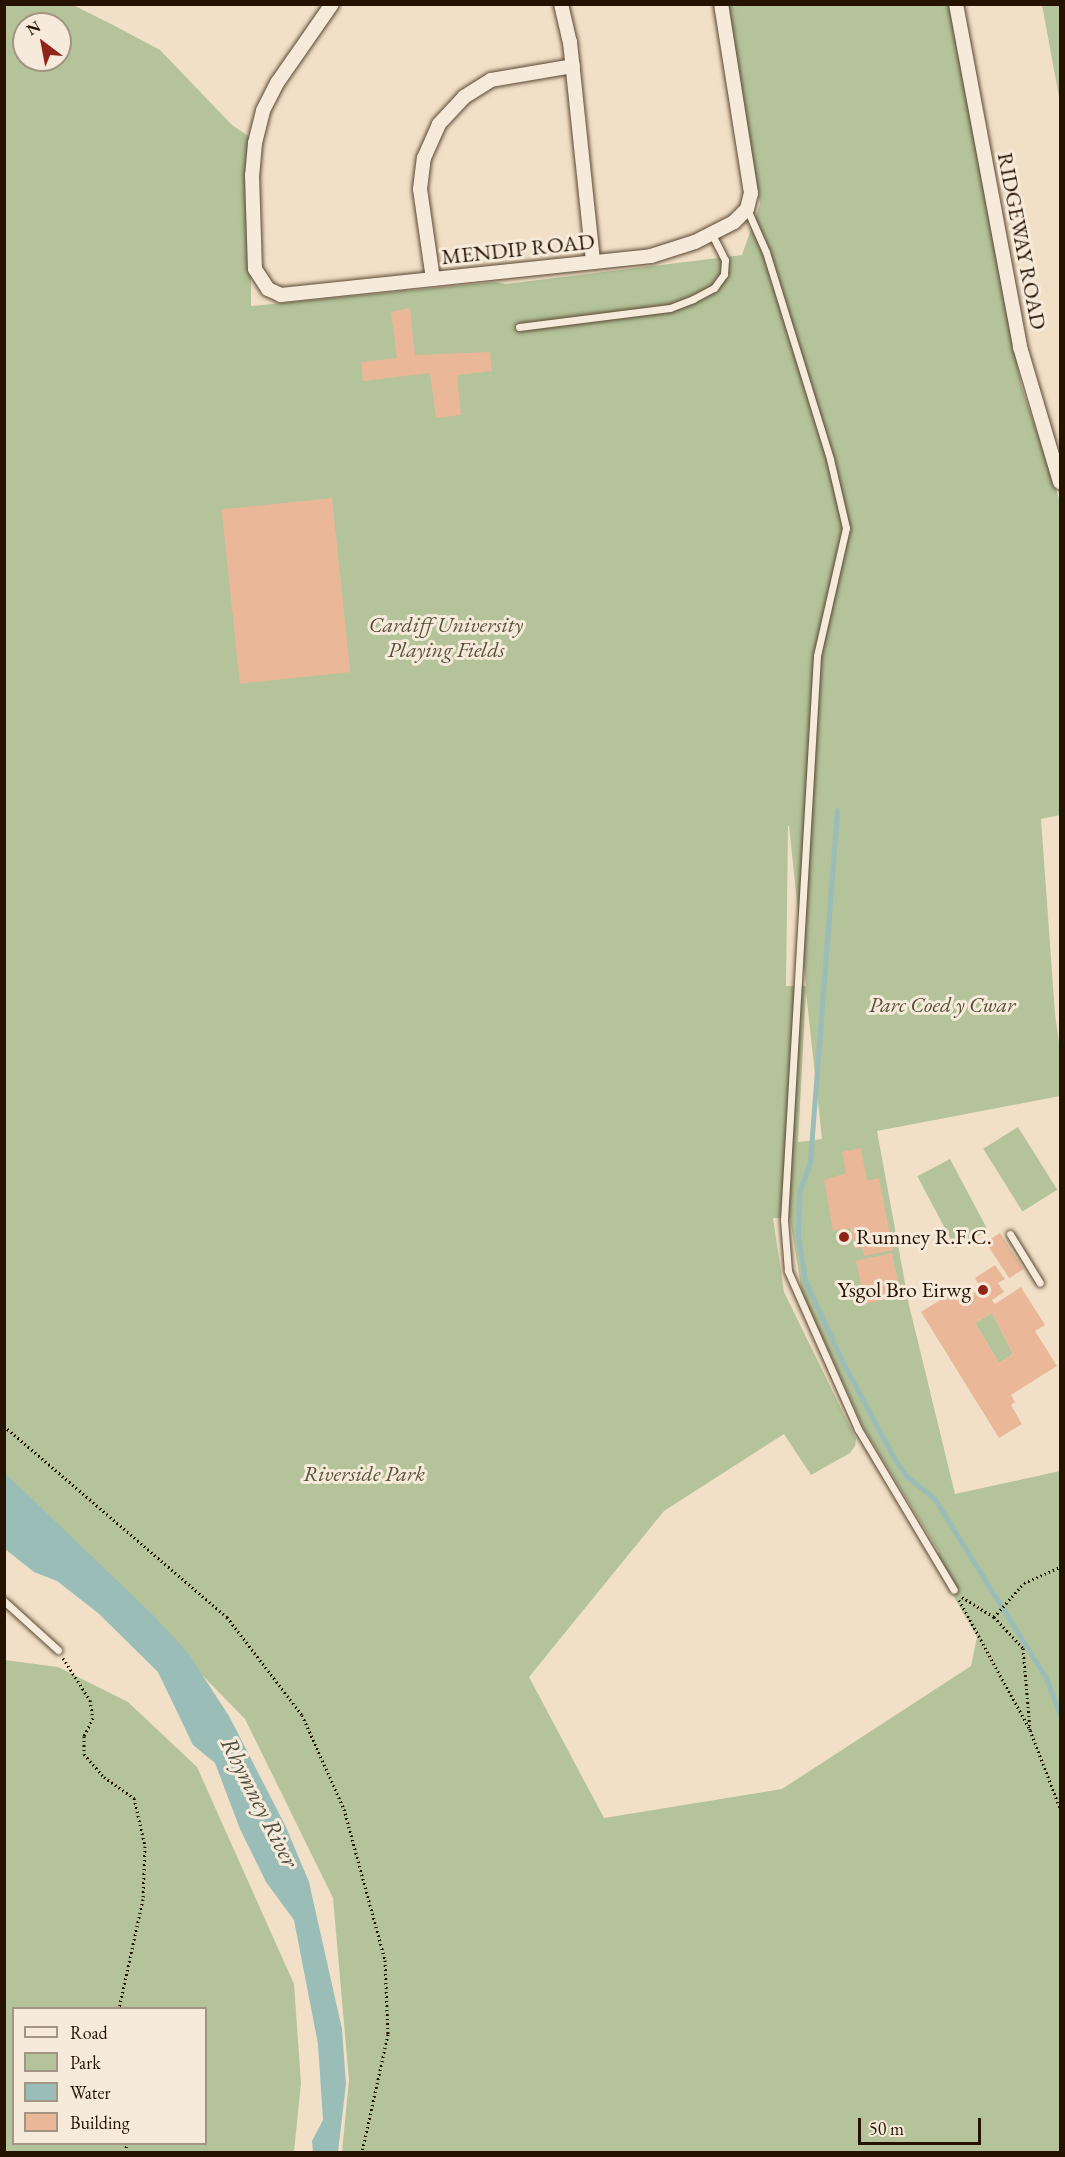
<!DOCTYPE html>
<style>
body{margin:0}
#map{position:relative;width:1065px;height:2157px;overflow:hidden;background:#f1e0c7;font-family:"EB Garamond",serif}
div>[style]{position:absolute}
.green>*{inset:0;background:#b4c39a;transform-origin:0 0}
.water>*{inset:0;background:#9bbdb7}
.stream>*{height:5px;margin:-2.5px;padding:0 2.5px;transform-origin:2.5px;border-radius:2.5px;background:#9bbdb7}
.building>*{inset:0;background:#eab899;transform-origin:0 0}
.path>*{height:3px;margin-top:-1.5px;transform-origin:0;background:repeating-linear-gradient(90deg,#261200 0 1.5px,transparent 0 4.5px)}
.roads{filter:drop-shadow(0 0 2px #594632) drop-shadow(0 0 2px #594632)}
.service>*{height:7px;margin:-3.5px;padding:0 3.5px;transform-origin:3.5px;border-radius:3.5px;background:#f6ebdb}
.minor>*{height:14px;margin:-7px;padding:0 7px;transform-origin:7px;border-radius:7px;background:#f6ebdb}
.dots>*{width:16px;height:16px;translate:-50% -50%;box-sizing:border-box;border:3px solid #f6ebdb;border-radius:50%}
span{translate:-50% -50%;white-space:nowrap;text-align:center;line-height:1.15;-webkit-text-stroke:6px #f6ebdb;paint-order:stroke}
.street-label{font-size:22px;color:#261200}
.park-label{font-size:22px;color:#585036;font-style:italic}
.poi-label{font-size:22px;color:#261200}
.left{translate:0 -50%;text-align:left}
.right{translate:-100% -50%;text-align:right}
.water-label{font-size:24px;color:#4f4e40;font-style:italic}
.frame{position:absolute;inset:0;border:6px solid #261200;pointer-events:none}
.legend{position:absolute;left:12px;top:2007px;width:195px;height:138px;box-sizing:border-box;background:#f6ebdb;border:2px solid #a39483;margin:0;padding:8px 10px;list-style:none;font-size:18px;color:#261200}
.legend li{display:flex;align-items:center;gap:12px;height:30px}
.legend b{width:30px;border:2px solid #a39483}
.north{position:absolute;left:12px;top:12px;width:60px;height:60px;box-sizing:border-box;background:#f6ebdb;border:2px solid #a39483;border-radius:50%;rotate:328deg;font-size:16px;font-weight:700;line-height:24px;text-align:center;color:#261200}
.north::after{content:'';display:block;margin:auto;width:21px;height:27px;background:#8f2418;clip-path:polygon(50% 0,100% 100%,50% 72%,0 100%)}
.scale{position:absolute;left:858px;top:2118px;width:123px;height:27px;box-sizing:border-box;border:3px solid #261200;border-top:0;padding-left:8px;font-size:18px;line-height:21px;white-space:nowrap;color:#261200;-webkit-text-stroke:4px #f6ebdb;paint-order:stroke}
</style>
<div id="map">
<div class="green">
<div style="clip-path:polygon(evenodd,5px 5px,73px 5px,115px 26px,160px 50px,232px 125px,251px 138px,251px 306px,495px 282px,506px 284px,742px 255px,760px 204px,727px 5px,950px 5px,1021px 385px,1060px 501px,1060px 815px,1041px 819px,1055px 1014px,1060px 1050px,1060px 1096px,877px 1131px,909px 1305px,955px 1494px,1060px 1471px,1060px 2152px,342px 2152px,349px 2080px,333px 1898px,245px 1719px,5px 1473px,5px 5px,24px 24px,60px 24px,60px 60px,24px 60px,24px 24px,5px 5px,788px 826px,789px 826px,806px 986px,786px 986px,788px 826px,5px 5px,806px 992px,822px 1139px,799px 1142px,798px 1141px,806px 992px,5px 5px,773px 1218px,790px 1218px,802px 1293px,863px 1427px,939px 1552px,931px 1557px,977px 1637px,971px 1666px,782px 1789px,604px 1818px,529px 1677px,664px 1511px,784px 1434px,811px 1475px,850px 1453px,855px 1446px,856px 1439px,784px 1292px,773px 1218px)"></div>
<div style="clip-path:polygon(1042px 5px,1060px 5px,1060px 103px,1060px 102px)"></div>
<div style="left:1018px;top:1127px;width:74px;height:41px;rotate:58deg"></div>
<div style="left:950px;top:1159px;width:81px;height:37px;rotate:62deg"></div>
<div style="clip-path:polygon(992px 1313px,1013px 1354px,999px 1363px,975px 1323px)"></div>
<div style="clip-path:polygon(evenodd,5px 1660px,58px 1667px,128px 1702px,197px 1767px,294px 1984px,301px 2083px,294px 2152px,5px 2152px,5px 1660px,14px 2008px,206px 2008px,206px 2144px,14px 2144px,14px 2008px)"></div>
</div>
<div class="water">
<div style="clip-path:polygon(5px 1473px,154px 1616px,188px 1653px,229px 1716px,286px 1827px,309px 1882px,342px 2029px,346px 2084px,338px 2152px,313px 2152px,312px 2141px,323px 2120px,318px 2044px,294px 1920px,266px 1882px,240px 1829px,215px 1763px,193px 1745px,158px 1672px,98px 1613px,57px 1581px,34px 1572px,5px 1549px)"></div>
</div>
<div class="stream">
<div style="left:837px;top:810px;width:354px;rotate:94.4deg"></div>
<div style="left:810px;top:1163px;width:30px;rotate:111deg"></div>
<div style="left:799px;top:1191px;width:44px;rotate:91.3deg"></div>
<div style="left:798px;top:1235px;width:46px;rotate:81.2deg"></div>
<div style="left:805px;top:1280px;width:91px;rotate:65.4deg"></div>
<div style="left:843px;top:1363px;width:108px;rotate:61.8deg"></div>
<div style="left:894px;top:1458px;width:22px;rotate:56deg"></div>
<div style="left:906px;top:1476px;width:36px;rotate:38deg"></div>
<div style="left:934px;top:1498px;width:212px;rotate:58.1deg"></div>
<div style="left:1046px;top:1678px;width:39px;rotate:69deg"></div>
</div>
<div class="building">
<div style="clip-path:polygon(410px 308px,415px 355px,490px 352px,492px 371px,457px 375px,461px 415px,436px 418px,430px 373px,363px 381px,361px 362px,397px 358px,391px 312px)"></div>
<div style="left:332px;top:498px;width:175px;height:111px;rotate:84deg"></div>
<div style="clip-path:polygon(861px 1148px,867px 1181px,879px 1178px,893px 1250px,864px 1256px,862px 1247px,855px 1249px,850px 1228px,833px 1231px,824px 1180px,846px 1173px,842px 1152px)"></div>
<div style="left:1000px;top:1233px;width:43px;height:17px;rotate:57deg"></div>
<div style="left:892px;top:1253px;width:44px;height:37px;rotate:78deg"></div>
<div style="clip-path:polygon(evenodd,995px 1265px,1005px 1279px,998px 1283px,1004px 1292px,992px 1300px,995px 1304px,1021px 1287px,1045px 1325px,1035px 1331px,1057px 1366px,1011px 1395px,1015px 1402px,1011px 1405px,1022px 1424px,999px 1438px,921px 1312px,956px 1290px,963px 1300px,981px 1288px,975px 1278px,995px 1265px,992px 1313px,1013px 1354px,999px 1363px,975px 1323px,992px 1313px)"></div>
</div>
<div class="path">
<div style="left:4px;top:1426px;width:294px;rotate:40.6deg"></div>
<div style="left:227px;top:1617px;width:123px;rotate:52.6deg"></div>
<div style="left:302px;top:1715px;width:103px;rotate:65.9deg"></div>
<div style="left:344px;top:1809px;width:156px;rotate:74.8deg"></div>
<div style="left:385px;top:1960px;width:74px;rotate:87.7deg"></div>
<div style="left:388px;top:2034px;width:121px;rotate:102.4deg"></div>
<div style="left:962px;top:1597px;width:38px;rotate:32deg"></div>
<div style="left:994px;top:1617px;width:42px;rotate:46.9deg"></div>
<div style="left:1023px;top:1648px;width:82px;rotate:85.1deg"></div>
<div style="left:1030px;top:1730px;width:84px;rotate:69deg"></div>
<div style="left:959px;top:1600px;width:146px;rotate:61.3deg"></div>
<div style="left:994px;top:1617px;width:45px;rotate:-48.6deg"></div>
<div style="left:1024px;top:1583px;width:39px;rotate:-24deg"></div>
<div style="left:63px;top:1658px;width:50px;rotate:57.3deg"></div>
<div style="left:90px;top:1700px;width:18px;rotate:81deg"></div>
<div style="left:93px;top:1718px;width:20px;rotate:117deg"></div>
<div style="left:84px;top:1736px;width:18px;rotate:90deg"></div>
<div style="left:84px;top:1754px;width:30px;rotate:49deg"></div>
<div style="left:104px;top:1777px;width:37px;rotate:35deg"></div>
<div style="left:134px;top:1798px;width:49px;rotate:77.1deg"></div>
<div style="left:145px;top:1846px;width:53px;rotate:92.2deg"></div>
<div style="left:143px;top:1899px;width:112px;rotate:102.4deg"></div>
<div style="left:125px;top:2152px;width:8px;rotate:-76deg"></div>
</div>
<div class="roads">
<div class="service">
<div style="left:747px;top:209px;width:47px;rotate:66.2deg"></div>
<div style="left:766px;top:252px;width:217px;rotate:72.8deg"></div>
<div style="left:830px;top:459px;width:71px;rotate:76.9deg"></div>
<div style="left:846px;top:528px;width:131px;rotate:102.8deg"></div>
<div style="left:817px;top:656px;width:565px;rotate:93.35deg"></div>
<div style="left:784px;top:1220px;width:51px;rotate:85.5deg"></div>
<div style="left:788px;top:1271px;width:173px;rotate:66.1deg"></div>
<div style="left:858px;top:1429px;width:187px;rotate:59.2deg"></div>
<div style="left:519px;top:327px;width:152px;rotate:-7.2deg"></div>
<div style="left:670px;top:308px;width:25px;rotate:-21deg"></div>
<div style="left:693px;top:299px;width:24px;rotate:-28deg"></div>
<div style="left:714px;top:288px;width:17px;rotate:-54deg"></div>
<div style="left:724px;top:274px;width:14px;rotate:-86deg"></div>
<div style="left:725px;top:260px;width:29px;rotate:-117deg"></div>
<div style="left:1010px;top:1234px;width:57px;rotate:58.5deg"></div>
<div style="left:4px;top:1601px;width:73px;rotate:42.2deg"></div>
</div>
<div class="minor">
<div style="left:332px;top:4px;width:96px;rotate:124.8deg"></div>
<div style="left:277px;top:83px;width:31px;rotate:117deg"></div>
<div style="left:263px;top:111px;width:33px;rotate:104deg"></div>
<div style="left:255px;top:143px;width:32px;rotate:95deg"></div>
<div style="left:252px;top:175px;width:94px;rotate:88.2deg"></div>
<div style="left:255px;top:269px;width:24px;rotate:57deg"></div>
<div style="left:268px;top:289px;width:14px;rotate:25deg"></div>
<div style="left:281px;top:295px;width:372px;rotate:-6deg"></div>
<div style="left:651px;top:256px;width:46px;rotate:-17.7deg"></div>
<div style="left:695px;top:242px;width:44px;rotate:-27.1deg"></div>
<div style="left:734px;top:222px;width:18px;rotate:-45deg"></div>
<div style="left:747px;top:209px;width:16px;rotate:-76deg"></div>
<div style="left:751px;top:193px;width:191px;rotate:-99deg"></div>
<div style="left:561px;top:4px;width:39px;rotate:77deg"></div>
<div style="left:570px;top:42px;width:220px;rotate:84deg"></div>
<div style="left:956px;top:4px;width:349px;rotate:79.4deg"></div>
<div style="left:1020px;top:347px;width:141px;rotate:73.5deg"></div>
<div style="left:433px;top:279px;width:91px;rotate:-98.2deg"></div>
<div style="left:420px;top:189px;width:31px;rotate:-83deg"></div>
<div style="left:424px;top:158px;width:37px;rotate:-66deg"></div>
<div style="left:439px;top:124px;width:37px;rotate:-47deg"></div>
<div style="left:464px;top:97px;width:32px;rotate:-32deg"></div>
<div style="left:491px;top:80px;width:83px;rotate:-9.7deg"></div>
</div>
</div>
<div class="dots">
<div style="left:844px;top:1237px;background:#8f2418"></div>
<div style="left:983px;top:1290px;background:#8f2418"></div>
</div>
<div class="street-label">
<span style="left:1022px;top:241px;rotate:79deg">RIDGEWAY ROAD</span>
<span style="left:518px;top:249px;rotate:-6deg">MENDIP ROAD</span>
</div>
<div class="park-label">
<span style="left:446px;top:637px">Cardiff University<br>Playing Fields</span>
<span style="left:942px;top:1005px">Parc Coed y Cwar</span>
<span style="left:364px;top:1474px">Riverside Park</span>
</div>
<div class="poi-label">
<span class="left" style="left:856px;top:1237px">Rumney R.F.C.</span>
<span class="right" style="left:971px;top:1290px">Ysgol Bro Eirwg</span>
</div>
<div class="water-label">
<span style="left:260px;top:1802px;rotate:63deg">Rhymney River</span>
</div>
<div class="frame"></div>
<ul class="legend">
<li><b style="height:8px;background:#f6ebdb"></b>Road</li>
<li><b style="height:16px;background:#b4c39a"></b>Park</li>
<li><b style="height:16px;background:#9bbdb7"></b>Water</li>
<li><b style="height:16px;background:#eab899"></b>Building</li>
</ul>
<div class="north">N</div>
<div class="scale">50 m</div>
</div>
